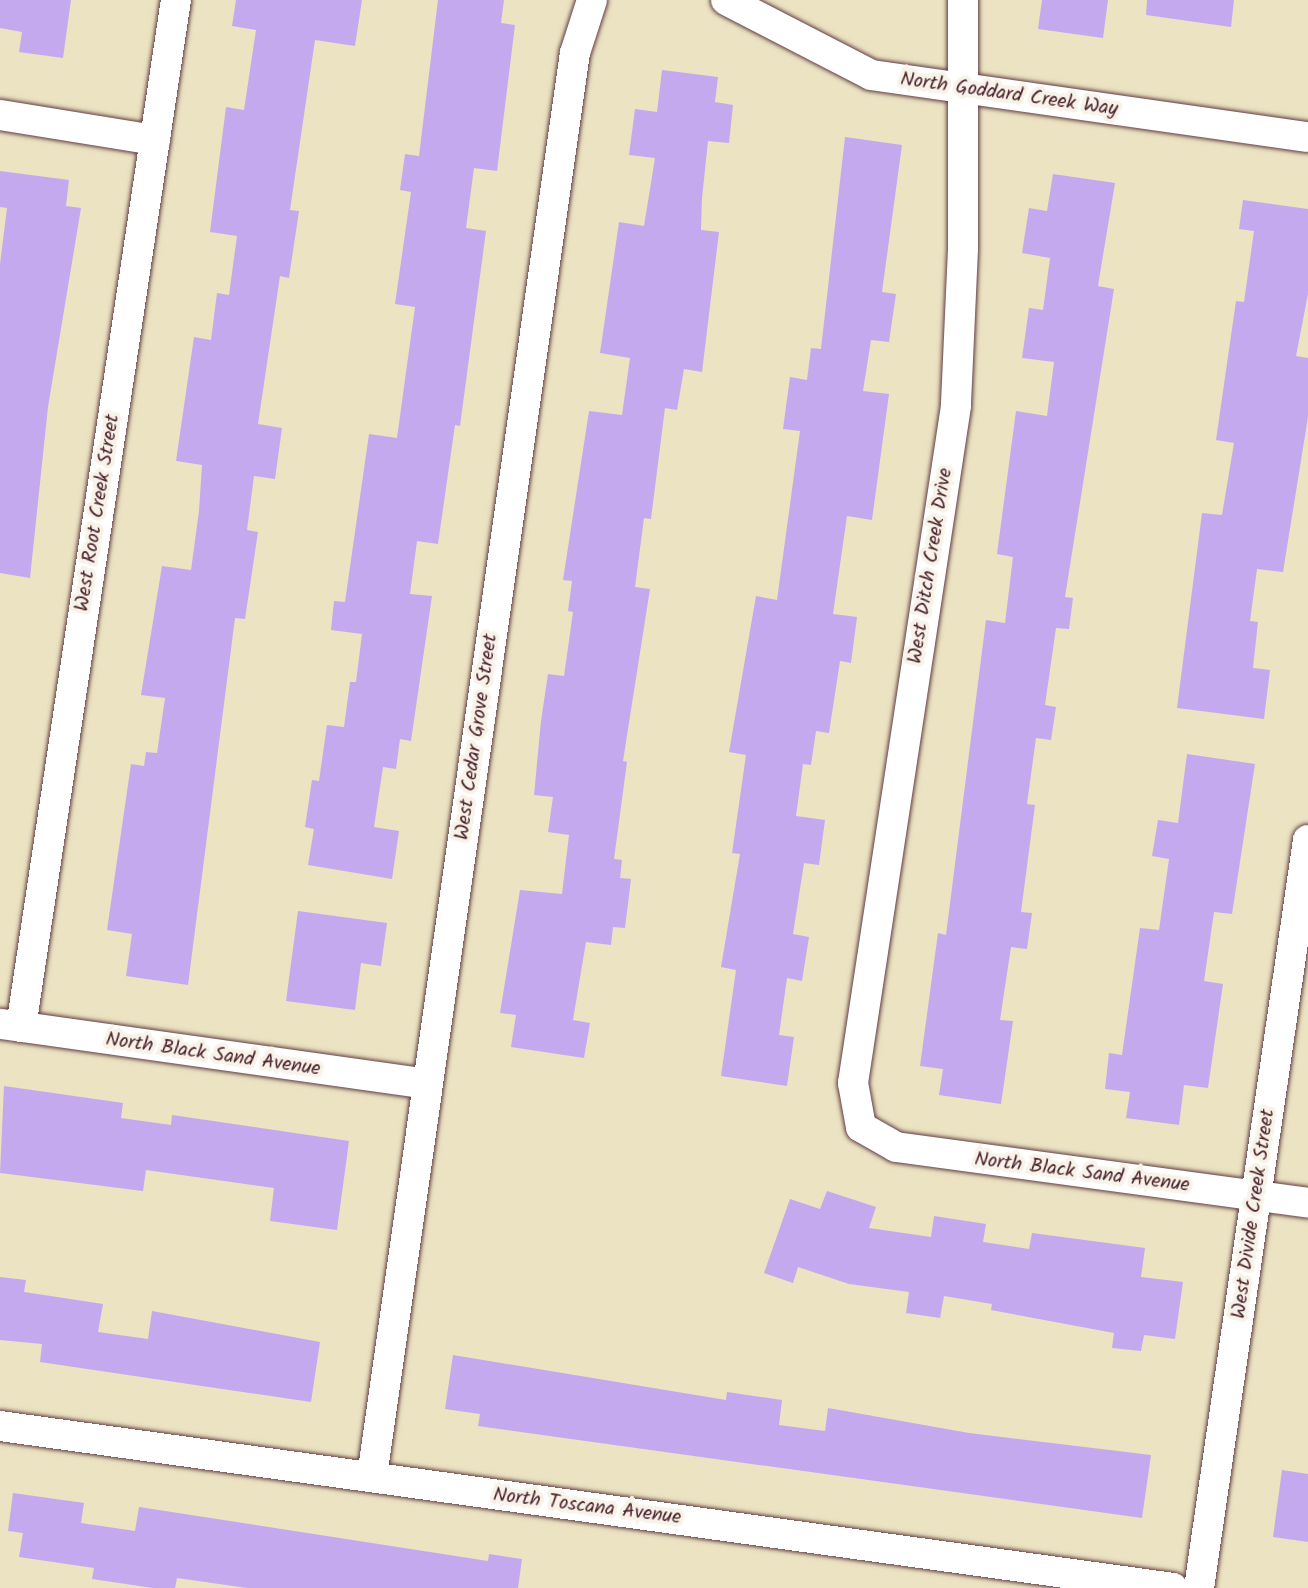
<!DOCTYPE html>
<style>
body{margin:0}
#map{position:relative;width:1308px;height:1588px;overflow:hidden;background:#ebe3c2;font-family:Kalam,sans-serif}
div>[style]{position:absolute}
.building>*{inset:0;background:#c5a9ee}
.roads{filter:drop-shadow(0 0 2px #623c42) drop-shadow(0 0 2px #623c42)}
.minor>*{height:30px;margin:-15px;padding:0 15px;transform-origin:15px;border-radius:15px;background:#fff}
span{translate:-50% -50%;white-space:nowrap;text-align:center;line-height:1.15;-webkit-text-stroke:8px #f7f3e8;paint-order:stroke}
.street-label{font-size:20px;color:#4a1f2b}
</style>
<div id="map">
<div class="building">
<div style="clip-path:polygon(0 0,71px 0,63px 58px,19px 52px,22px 32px,0 28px)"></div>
<div style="clip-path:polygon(236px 0,362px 0,355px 46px,315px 40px,290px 210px,299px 211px,289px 278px,280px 276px,258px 424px,282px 428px,275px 479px,254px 476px,247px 530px,258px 532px,245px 619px,235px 618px,188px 985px,126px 976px,132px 934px,107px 930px,131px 764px,144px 766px,146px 752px,157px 753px,165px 698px,141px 695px,162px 566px,191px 570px,199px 511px,202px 465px,176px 461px,194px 337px,211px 340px,217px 293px,229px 295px,237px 236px,210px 232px,226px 107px,244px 110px,256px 30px,232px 26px)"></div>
<div style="clip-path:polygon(438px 0,504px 0,501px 23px,515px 25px,497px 171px,474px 168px,466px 228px,486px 231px,460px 426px,455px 425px,438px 544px,417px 541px,410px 594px,432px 596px,411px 741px,400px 739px,396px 769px,383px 767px,374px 827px,399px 831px,392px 879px,308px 865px,314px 829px,305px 827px,312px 780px,319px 781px,327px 725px,344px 727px,350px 682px,356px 682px,362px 634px,331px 630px,334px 601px,345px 602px,369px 434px,397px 438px,415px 307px,395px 304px,411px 192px,400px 190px,405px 154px,419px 156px)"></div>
<div style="clip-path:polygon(1042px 0,1108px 0,1103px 38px,1038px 29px)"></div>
<div style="clip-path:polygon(1147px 0,1234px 0,1231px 27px,1146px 15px)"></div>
<div style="clip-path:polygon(662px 70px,718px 77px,715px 102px,733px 105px,729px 143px,708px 141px,702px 198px,701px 230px,719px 232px,702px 372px,684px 369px,677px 410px,665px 408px,651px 519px,644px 518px,635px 587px,650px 589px,623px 761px,627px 762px,614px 859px,622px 860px,620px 878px,631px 879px,625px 928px,613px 927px,611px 945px,586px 942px,573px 1020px,590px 1023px,584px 1058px,511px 1047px,516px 1015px,500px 1013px,520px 890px,562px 894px,569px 835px,548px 832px,553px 797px,534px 795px,541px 721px,548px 674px,564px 676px,573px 612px,568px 611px,572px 581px,563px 580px,589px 411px,622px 415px,630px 358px,600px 353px,619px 222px,644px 226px,655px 158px,629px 155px,635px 109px,657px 112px)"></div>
<div style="clip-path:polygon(845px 137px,902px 145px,882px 292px,896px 294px,889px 342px,871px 340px,863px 391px,889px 394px,872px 520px,847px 516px,833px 614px,857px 617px,851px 663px,840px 661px,829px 733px,816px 731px,811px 765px,803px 764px,796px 816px,825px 820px,819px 865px,804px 863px,793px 934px,809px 937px,802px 981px,787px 978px,779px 1035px,794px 1037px,787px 1086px,721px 1076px,736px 970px,721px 967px,740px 854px,732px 853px,746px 755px,729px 752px,756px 596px,777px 600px,800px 431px,783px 429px,790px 377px,807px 380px,811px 348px,821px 349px)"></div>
<div style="clip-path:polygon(0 171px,69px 180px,66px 206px,81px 208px,48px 407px,30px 578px,0 573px,0 264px,7px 208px,0 207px)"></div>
<div style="clip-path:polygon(1053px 174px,1115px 183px,1098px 286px,1114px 289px,1065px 597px,1073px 598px,1069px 629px,1056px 628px,1045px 705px,1056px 707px,1051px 740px,1036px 738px,1027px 804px,1035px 805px,1021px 912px,1032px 913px,1027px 949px,1011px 947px,1000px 1020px,1013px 1021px,1001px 1104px,939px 1095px,943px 1069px,920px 1066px,938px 933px,946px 935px,986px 620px,1005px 623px,1013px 557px,997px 554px,1016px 411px,1047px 416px,1054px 362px,1022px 358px,1029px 308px,1043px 310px,1050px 258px,1022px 253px,1029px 208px,1047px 211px)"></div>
<div style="clip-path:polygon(1243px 200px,1308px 209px,1308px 294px,1296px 356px,1308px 358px,1308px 417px,1283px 572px,1257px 569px,1250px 621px,1258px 622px,1253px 668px,1270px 670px,1264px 719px,1177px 708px,1202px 513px,1222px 515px,1234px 443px,1216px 440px,1236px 301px,1244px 302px,1254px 231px,1239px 229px)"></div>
<div style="clip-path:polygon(1187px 754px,1255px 764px,1232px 914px,1214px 912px,1204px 981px,1223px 984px,1208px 1088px,1184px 1085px,1179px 1125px,1126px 1118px,1130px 1092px,1105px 1089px,1109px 1053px,1122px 1055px,1140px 928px,1159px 930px,1169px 859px,1152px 856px,1158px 820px,1178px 823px)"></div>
<div style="clip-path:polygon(298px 911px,387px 923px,381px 966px,361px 963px,355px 1010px,286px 1001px)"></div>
<div style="clip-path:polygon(4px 1086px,123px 1103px,121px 1118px,171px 1125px,172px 1115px,349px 1141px,337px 1230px,270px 1221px,274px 1188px,146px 1170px,143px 1191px,0 1173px)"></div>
<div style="clip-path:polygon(827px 1191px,876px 1207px,869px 1228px,931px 1237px,934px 1216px,986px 1224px,983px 1242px,1029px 1249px,1032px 1233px,1145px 1248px,1141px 1277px,1183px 1282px,1175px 1339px,1144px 1335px,1141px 1351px,1112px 1348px,1114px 1333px,991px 1310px,992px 1304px,944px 1296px,940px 1318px,906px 1313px,909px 1292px,849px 1284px,798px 1267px,793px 1283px,764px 1273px,790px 1199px,820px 1209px)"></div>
<div style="clip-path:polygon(0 1277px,26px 1280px,24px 1292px,103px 1304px,98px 1332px,148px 1339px,152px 1311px,320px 1342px,311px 1402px,40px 1362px,42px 1344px,0 1340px)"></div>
<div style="clip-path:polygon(453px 1355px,726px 1400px,727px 1392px,782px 1400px,779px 1425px,825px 1431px,828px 1408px,969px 1433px,1151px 1455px,1142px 1518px,478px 1426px,480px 1414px,445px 1409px)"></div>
<div style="clip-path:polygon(1282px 1470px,1308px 1474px,1308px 1542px,1273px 1537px)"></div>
<div style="clip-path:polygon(13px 1493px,84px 1503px,81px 1523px,135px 1531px,139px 1507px,488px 1561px,489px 1554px,522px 1559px,518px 1588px,247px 1588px,177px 1578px,175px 1588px,153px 1588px,92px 1579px,94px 1568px,19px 1557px,23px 1533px,8px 1531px)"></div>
</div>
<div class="roads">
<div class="minor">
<div style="left:726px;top:0;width:163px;rotate:27.3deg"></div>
<div style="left:871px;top:75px;width:441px;rotate:8.1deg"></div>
<div style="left:963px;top:0;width:249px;rotate:90deg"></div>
<div style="left:963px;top:249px;width:157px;rotate:92.6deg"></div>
<div style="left:956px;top:406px;width:685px;rotate:98.65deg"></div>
<div style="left:853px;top:1083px;width:45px;rotate:79.7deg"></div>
<div style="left:861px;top:1127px;width:40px;rotate:29.7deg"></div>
<div style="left:896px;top:1147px;width:416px;rotate:7.7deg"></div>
<div style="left:0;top:115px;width:157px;rotate:9.2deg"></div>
<div style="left:1px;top:1024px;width:430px;rotate:8deg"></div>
<div style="left:21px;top:1027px;width:1039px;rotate:-81.42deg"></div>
<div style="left:0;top:1426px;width:1184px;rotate:7.86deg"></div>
<div style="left:372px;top:1477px;width:1438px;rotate:-81.89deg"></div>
<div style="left:575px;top:53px;width:56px;rotate:-72.2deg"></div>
<div style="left:1199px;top:1588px;width:756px;rotate:-81.71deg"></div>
</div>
</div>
<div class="street-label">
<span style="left:1009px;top:95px;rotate:8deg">North Goddard Creek Way</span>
<span style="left:98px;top:513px;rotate:-81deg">West Root Creek Street</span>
<span style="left:931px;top:566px;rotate:-81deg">West Ditch Creek Drive</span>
<span style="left:477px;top:737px;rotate:-82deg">West Cedar Grove Street</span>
<span style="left:213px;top:1055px;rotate:8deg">North Black Sand Avenue</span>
<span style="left:1082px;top:1173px;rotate:7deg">North Black Sand Avenue</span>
<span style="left:1254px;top:1214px;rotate:-82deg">West Divide Creek Street</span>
<span style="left:587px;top:1507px;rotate:7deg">North Toscana Avenue</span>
</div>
</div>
